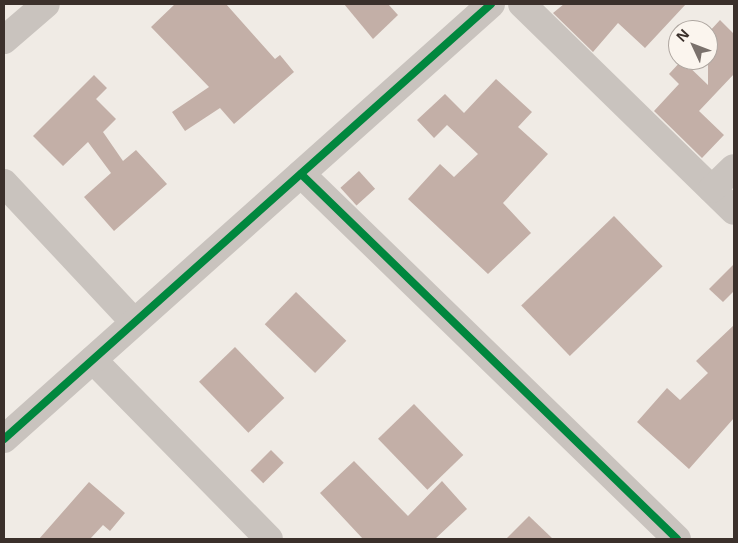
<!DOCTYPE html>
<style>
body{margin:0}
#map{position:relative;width:738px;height:543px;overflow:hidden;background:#f0ebe5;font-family:"Noto Sans",sans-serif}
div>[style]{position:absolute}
.building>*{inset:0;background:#c3afa7;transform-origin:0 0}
.minor>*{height:28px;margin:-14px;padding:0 14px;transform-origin:14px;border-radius:14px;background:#c9c3be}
.cycleway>*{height:8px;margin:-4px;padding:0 4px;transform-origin:4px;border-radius:4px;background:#00873e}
span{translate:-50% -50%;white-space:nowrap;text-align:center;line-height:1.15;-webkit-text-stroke:5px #fbf5ee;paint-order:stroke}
.frame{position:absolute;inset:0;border:5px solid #3b302b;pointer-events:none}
.north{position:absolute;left:668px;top:20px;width:50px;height:50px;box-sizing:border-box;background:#fbf5ee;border:1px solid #aea6a0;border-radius:50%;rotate:313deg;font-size:14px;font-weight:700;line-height:20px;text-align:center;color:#3b302b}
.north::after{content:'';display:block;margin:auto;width:18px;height:22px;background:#7a716c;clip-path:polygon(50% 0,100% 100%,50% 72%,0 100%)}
</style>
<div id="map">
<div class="building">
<div style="clip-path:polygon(175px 4px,226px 4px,275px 59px,280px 55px,294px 72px,234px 124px,220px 108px,185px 131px,172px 112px,209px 87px,151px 27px)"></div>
<div style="clip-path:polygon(344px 4px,388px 4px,398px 15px,373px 39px)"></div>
<div style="clip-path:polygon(564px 4px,686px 4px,645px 48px,618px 23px,593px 52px,553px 13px)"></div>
<div style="clip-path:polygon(720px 20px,734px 34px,734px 74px,699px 111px,724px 135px,702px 158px,654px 111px,679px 84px,669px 74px,682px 60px,708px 85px,708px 33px)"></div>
<div style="clip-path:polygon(94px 75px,107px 88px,96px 99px,116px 119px,103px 132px,123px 161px,136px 150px,167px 184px,114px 231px,84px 197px,111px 173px,88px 142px,63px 166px,33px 136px)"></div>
<div style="clip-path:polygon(496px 79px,532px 112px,518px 127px,548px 154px,503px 203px,531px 233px,488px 274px,408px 199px,440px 164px,454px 177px,478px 154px,447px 125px,434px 138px,417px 120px,445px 94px,464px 113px)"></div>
<div style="left:359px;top:171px;width:24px;height:25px;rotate:48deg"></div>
<div style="left:614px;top:216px;width:70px;height:129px;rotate:46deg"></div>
<div style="clip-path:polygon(734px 264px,734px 291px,723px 302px,709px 289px)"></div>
<div style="left:296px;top:292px;width:70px;height:45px;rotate:44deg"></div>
<div style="clip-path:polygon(734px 325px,734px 418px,689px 469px,637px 422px,667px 388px,680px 400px,708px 373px,696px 361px)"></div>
<div style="left:235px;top:347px;width:71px;height:50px;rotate:46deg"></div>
<div style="left:414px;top:404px;width:71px;height:50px;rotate:46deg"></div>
<div style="left:271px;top:450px;width:18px;height:29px;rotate:45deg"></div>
<div style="clip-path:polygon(354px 461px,408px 516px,442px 481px,467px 509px,435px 539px,363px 539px,320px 493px)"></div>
<div style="clip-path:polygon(89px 482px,125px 513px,110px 531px,103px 525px,90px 539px,39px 539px)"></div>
<div style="clip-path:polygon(529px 516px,553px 539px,506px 539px)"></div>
</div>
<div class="minor">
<div style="left:522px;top:4px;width:296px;rotate:44.3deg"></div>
<div style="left:4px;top:40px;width:55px;rotate:-40.6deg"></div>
<div style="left:301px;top:174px;width:524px;rotate:44.15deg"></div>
<div style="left:4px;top:183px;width:190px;rotate:46.9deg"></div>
<div style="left:712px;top:189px;width:30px;rotate:-44deg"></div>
<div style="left:93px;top:360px;width:251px;rotate:45.5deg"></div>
<div style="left:4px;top:439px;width:653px;rotate:-41.77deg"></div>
</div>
<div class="cycleway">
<div style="left:301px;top:174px;width:524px;rotate:44.15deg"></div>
<div style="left:4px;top:439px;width:653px;rotate:-41.77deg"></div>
</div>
<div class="frame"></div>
<div class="north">N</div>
</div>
